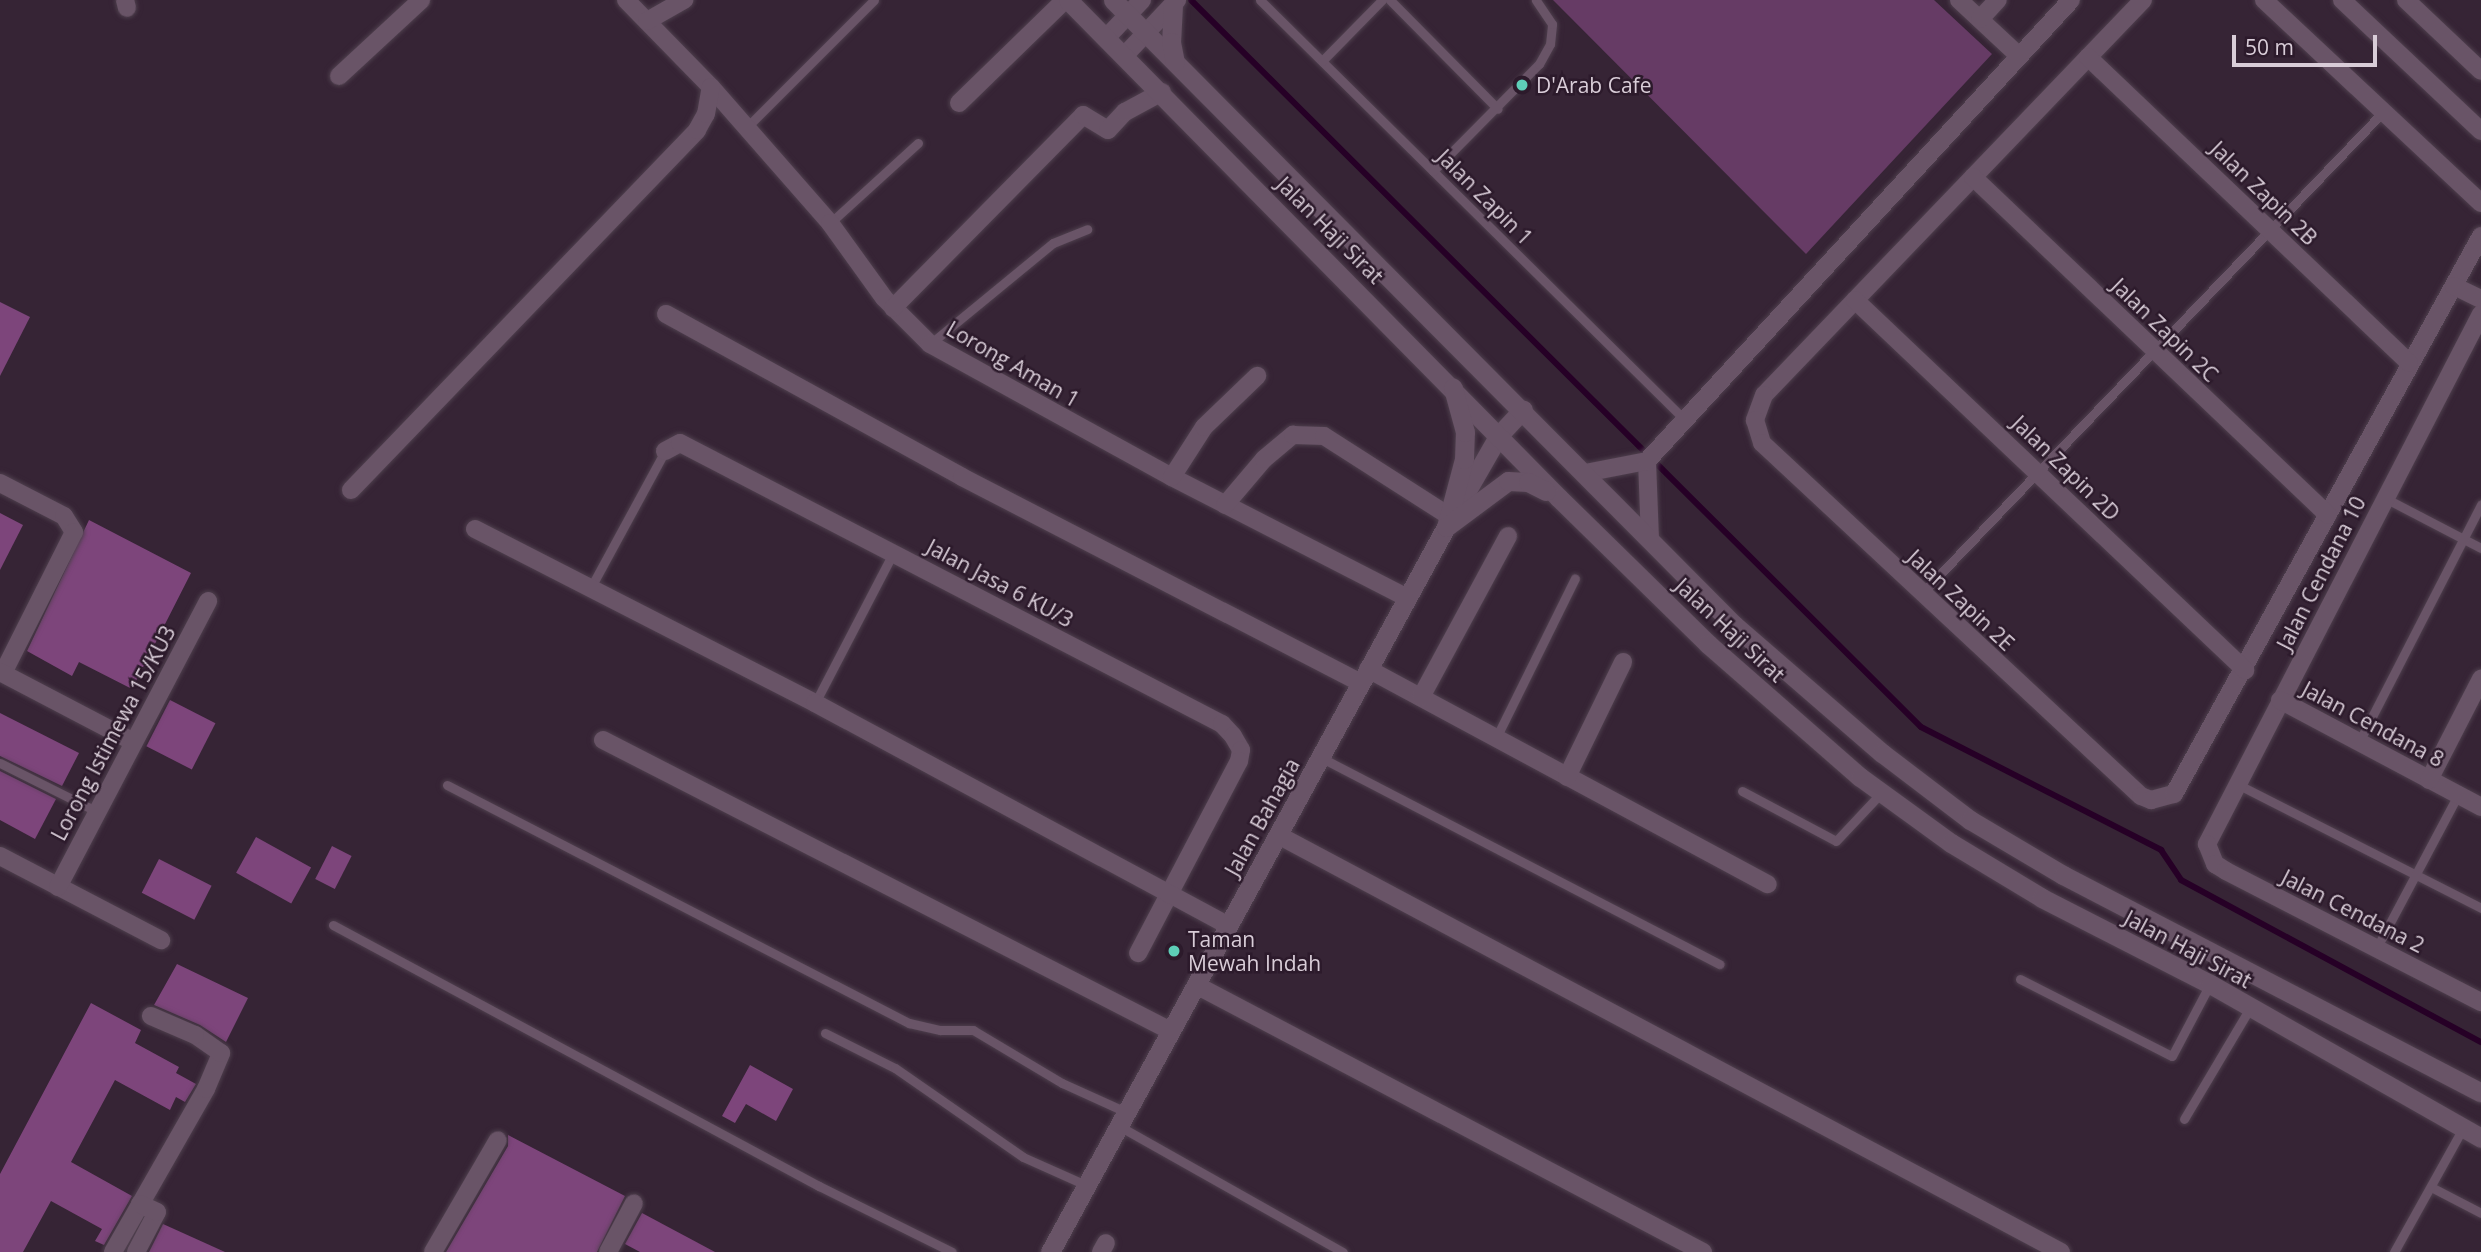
<!DOCTYPE html>
<style>
body{margin:0}
#map{position:relative;width:2481px;height:1252px;overflow:hidden;background:#362435;font-family:"Open Sans",sans-serif}
div>[style]{position:absolute}
.green>*{inset:0;background:#663b65}
.stream>*{height:6px;margin:-3px;padding:0 3px;transform-origin:3px;border-radius:3px;background:#260026}
.building>*{inset:0;background:#7d457b;transform-origin:0 0}
.roads{filter:drop-shadow(0 0 2px #4e3f4d) drop-shadow(0 0 2px #4e3f4d)}
.service>*{height:9px;margin:-4.5px;padding:0 4.5px;transform-origin:4.5px;border-radius:4.5px;background:#695467}
.minor>*{height:18px;margin:-9px;padding:0 9px;transform-origin:9px;border-radius:9px;background:#695467}
.tertiary>*{height:19px;margin:-9.5px;padding:0 9.5px;transform-origin:9.5px;border-radius:9.5px;background:#695467}
.secondary>*{height:19px;margin:-9.5px;padding:0 9.5px;transform-origin:9.5px;border-radius:9.5px;background:#695467}
.dots>*{width:19px;height:19px;translate:-50% -50%;box-sizing:border-box;border:4px solid #2c1a2b;border-radius:50%}
span{translate:-50% -50%;white-space:nowrap;text-align:center;line-height:1.15;-webkit-text-stroke:5px #2c1a2b;paint-order:stroke}
.poi-label{font-size:21px;color:#d9cdd8}
.left{translate:0 -50%;text-align:left}
.street-label{font-size:21px;color:#d9cdd8}
.scale{position:absolute;left:2232px;top:35px;width:145px;height:32px;box-sizing:border-box;border:4px solid #d9cdd8;border-top:0;padding-left:9px;font-size:21px;line-height:24px;white-space:nowrap;color:#d9cdd8;-webkit-text-stroke:5px #2c1a2b;paint-order:stroke}
</style>
<div id="map">
<div class="green">
<div style="clip-path:polygon(1553px 0,1934px 0,1992px 54px,1806px 254px)"></div>
</div>
<div class="stream">
<div style="left:1191px;top:0;width:1030px;rotate:44.88deg"></div>
<div style="left:1921px;top:727px;width:270px;rotate:27.1deg"></div>
<div style="left:2161px;top:850px;width:36px;rotate:56deg"></div>
<div style="left:2181px;top:880px;width:341px;rotate:28.4deg"></div>
</div>
<div class="building">
<div style="clip-path:polygon(0 302px,30px 317px,0 376px)"></div>
<div style="clip-path:polygon(0 513px,23px 525px,0 570px)"></div>
<div style="clip-path:polygon(89px 520px,191px 573px,132px 689px,79px 662px,72px 676px,27px 651px)"></div>
<div style="left:170px;top:700px;width:51px;height:52px;rotate:27deg"></div>
<div style="clip-path:polygon(0 713px,79px 753px,62px 786px,0 756px)"></div>
<div style="clip-path:polygon(0 771px,56px 799px,35px 839px,0 820px)"></div>
<div style="left:256px;top:837px;width:63px;height:41px;rotate:29deg"></div>
<div style="left:332px;top:846px;width:22px;height:37px;rotate:27deg"></div>
<div style="left:159px;top:859px;width:59px;height:38px;rotate:27deg"></div>
<div style="clip-path:polygon(177px 964px,248px 998px,226px 1042px,200px 1025px,154px 1005px)"></div>
<div style="clip-path:polygon(91px 1003px,141px 1030px,135px 1043px,179px 1067px,176px 1073px,196px 1084px,185px 1102px,176px 1097px,170px 1110px,115px 1080px,71px 1162px,132px 1196px,104px 1245px,95px 1241px,102px 1229px,51px 1201px,23px 1252px,0 1252px,0 1174px)"></div>
<div style="clip-path:polygon(750px 1065px,793px 1089px,776px 1121px,746px 1104px,735px 1123px,722px 1116px)"></div>
<div style="clip-path:polygon(508px 1135px,625px 1196px,597px 1252px,446px 1252px,508px 1146px)"></div>
<div style="clip-path:polygon(642px 1213px,715px 1252px,640px 1252px,625px 1244px)"></div>
<div style="clip-path:polygon(163px 1224px,225px 1252px,149px 1252px)"></div>
</div>
<div class="roads">
<div class="service">
<div style="left:1260px;top:0;width:598px;rotate:44.66deg"></div>
<div style="left:1390px;top:0;width:153px;rotate:45.3deg"></div>
<div style="left:1322px;top:61px;width:86px;rotate:-45.5deg"></div>
<div style="left:746px;top:128px;width:181px;rotate:-45deg"></div>
<div style="left:1433px;top:171px;width:151px;rotate:-45.3deg"></div>
<div style="left:1539px;top:64px;width:23px;rotate:-61deg"></div>
<div style="left:1550px;top:44px;width:20px;rotate:-84deg"></div>
<div style="left:1552px;top:24px;width:29px;rotate:-124deg"></div>
<div style="left:830px;top:223px;width:119px;rotate:-42.3deg"></div>
<div style="left:930px;top:344px;width:159px;rotate:-39.4deg"></div>
<div style="left:1053px;top:243px;width:37px;rotate:-22deg"></div>
<div style="left:2385px;top:498px;width:108px;rotate:27.5deg"></div>
<div style="left:590px;top:589px;width:157px;rotate:-61.5deg"></div>
<div style="left:1922px;top:593px;width:666px;rotate:-46.22deg"></div>
<div style="left:815px;top:703px;width:169px;rotate:-62.5deg"></div>
<div style="left:1496px;top:738px;width:178px;rotate:-63.7deg"></div>
<div style="left:2359px;top:742px;width:267px;rotate:-62.8deg"></div>
<div style="left:1320px;top:757px;width:450px;rotate:27.4deg"></div>
<div style="left:0;top:763px;width:110px;rotate:26.6deg"></div>
<div style="left:2237px;top:784px;width:274px;rotate:26.9deg"></div>
<div style="left:447px;top:785px;width:520px;rotate:27.26deg"></div>
<div style="left:909px;top:1023px;width:32px;rotate:13deg"></div>
<div style="left:940px;top:1030px;width:33px"></div>
<div style="left:973px;top:1030px;width:104px;rotate:30.8deg"></div>
<div style="left:1062px;top:1083px;width:70px;rotate:24.4deg"></div>
<div style="left:1742px;top:791px;width:106px;rotate:28deg"></div>
<div style="left:1836px;top:841px;width:66px;rotate:-46.8deg"></div>
<div style="left:333px;top:925px;width:552px;rotate:28.24deg"></div>
<div style="left:819px;top:1186px;width:148px;rotate:26.4deg"></div>
<div style="left:2376px;top:949px;width:174px;rotate:-62deg"></div>
<div style="left:2020px;top:979px;width:170px;rotate:26.9deg"></div>
<div style="left:2172px;top:1056px;width:81px;rotate:-62.2deg"></div>
<div style="left:825px;top:1033px;width:78px;rotate:26.6deg"></div>
<div style="left:895px;top:1068px;width:156px;rotate:34.8deg"></div>
<div style="left:1023px;top:1157px;width:69px;rotate:24deg"></div>
<div style="left:2184px;top:1119px;width:129px;rotate:-59.3deg"></div>
<div style="left:1119px;top:1126px;width:257px;rotate:29.4deg"></div>
<div style="left:2431px;top:1187px;width:56px;rotate:27.5deg"></div>
<div style="left:2394px;top:1252px;width:142px;rotate:-60.9deg"></div>
</div>
<div class="minor">
<div style="left:125px;top:0;width:8px;rotate:76deg"></div>
<div style="left:626px;top:0;width:122px;rotate:45.7deg"></div>
<div style="left:711px;top:87px;width:181px;rotate:48.8deg"></div>
<div style="left:830px;top:223px;width:92px;rotate:54.2deg"></div>
<div style="left:884px;top:298px;width:65px;rotate:45deg"></div>
<div style="left:930px;top:344px;width:276px;rotate:28.8deg"></div>
<div style="left:1172px;top:477px;width:264px;rotate:27.2deg"></div>
<div style="left:1959px;top:0;width:82px;rotate:43deg"></div>
<div style="left:2143px;top:0;width:547px;rotate:133.82deg"></div>
<div style="left:1764px;top:395px;width:27px;rotate:110deg"></div>
<div style="left:1755px;top:420px;width:24px;rotate:73deg"></div>
<div style="left:1762px;top:443px;width:518px;rotate:42.97deg"></div>
<div style="left:2141px;top:796px;width:11px;rotate:22deg"></div>
<div style="left:2151px;top:800px;width:24px;rotate:-15deg"></div>
<div style="left:2174px;top:794px;width:637px;rotate:-61.18deg"></div>
<div style="left:2264px;top:0;width:297px;rotate:43.1deg"></div>
<div style="left:2342px;top:0;width:191px;rotate:43.3deg"></div>
<div style="left:2406px;top:0;width:103px;rotate:43.4deg"></div>
<div style="left:1980px;top:19px;width:26px;rotate:-47deg"></div>
<div style="left:647px;top:21px;width:43px;rotate:-29.6deg"></div>
<div style="left:1107px;top:37px;width:51px;rotate:-46.6deg"></div>
<div style="left:1125px;top:55px;width:76px;rotate:-46.6deg"></div>
<div style="left:2088px;top:57px;width:443px;rotate:43.6deg"></div>
<div style="left:339px;top:76px;width:112px;rotate:-42.8deg"></div>
<div style="left:959px;top:103px;width:148px;rotate:-44.2deg"></div>
<div style="left:1973px;top:177px;width:490px;rotate:43.6deg"></div>
<div style="left:2454px;top:286px;width:30px;rotate:26deg"></div>
<div style="left:1855px;top:300px;width:538px;rotate:43.49deg"></div>
<div style="left:893px;top:308px;width:271px;rotate:-45.4deg"></div>
<div style="left:1083px;top:115px;width:29px;rotate:31deg"></div>
<div style="left:1108px;top:130px;width:25px;rotate:-47deg"></div>
<div style="left:1125px;top:112px;width:42px;rotate:-28.4deg"></div>
<div style="left:666px;top:314px;width:338px;rotate:28.8deg"></div>
<div style="left:962px;top:477px;width:449px;rotate:27.3deg"></div>
<div style="left:2481px;top:314px;width:597px;rotate:117.34deg"></div>
<div style="left:2207px;top:844px;width:22px;rotate:68deg"></div>
<div style="left:2215px;top:864px;width:13px;rotate:32deg"></div>
<div style="left:2226px;top:871px;width:287px;rotate:27.2deg"></div>
<div style="left:665px;top:451px;width:17px;rotate:-28deg"></div>
<div style="left:680px;top:443px;width:611px;rotate:27.4deg"></div>
<div style="left:1222px;top:724px;width:16px;rotate:47deg"></div>
<div style="left:1233px;top:736px;width:16px;rotate:60deg"></div>
<div style="left:1241px;top:750px;width:11px;rotate:100deg"></div>
<div style="left:1239px;top:761px;width:217px;rotate:117.7deg"></div>
<div style="left:1647px;top:461px;width:77px;rotate:87.8deg"></div>
<div style="left:1585px;top:473px;width:63px;rotate:-11deg"></div>
<div style="left:1647px;top:461px;width:626px;rotate:-47.39deg"></div>
<div style="left:1172px;top:477px;width:59px;rotate:-57.4deg"></div>
<div style="left:1204px;top:427px;width:74px;rotate:-43.9deg"></div>
<div style="left:0;top:483px;width:72px;rotate:27.3deg"></div>
<div style="left:64px;top:516px;width:19px;rotate:58deg"></div>
<div style="left:74px;top:532px;width:158px;rotate:116.7deg"></div>
<div style="left:351px;top:490px;width:499px;rotate:-46.1deg"></div>
<div style="left:697px;top:130px;width:18px;rotate:-61deg"></div>
<div style="left:706px;top:114px;width:27px;rotate:-80deg"></div>
<div style="left:1225px;top:505px;width:60px;rotate:-49.7deg"></div>
<div style="left:1264px;top:459px;width:38px;rotate:-40deg"></div>
<div style="left:1293px;top:435px;width:31px;rotate:2deg"></div>
<div style="left:1324px;top:436px;width:148px;rotate:32.6deg"></div>
<div style="left:475px;top:529px;width:382px;rotate:27.1deg"></div>
<div style="left:815px;top:703px;width:469px;rotate:28.3deg"></div>
<div style="left:1368px;top:669px;width:454px;rotate:28.3deg"></div>
<div style="left:0;top:672px;width:151px;rotate:27.6deg"></div>
<div style="left:1421px;top:697px;width:183px;rotate:-61.6deg"></div>
<div style="left:2280px;top:700px;width:228px;rotate:28deg"></div>
<div style="left:603px;top:740px;width:638px;rotate:27.13deg"></div>
<div style="left:1567px;top:777px;width:128px;rotate:-64deg"></div>
<div style="left:2429px;top:780px;width:114px;rotate:-62.8deg"></div>
<div style="left:1278px;top:835px;width:887px;rotate:28.04deg"></div>
<div style="left:0;top:856px;width:182px;rotate:27.6deg"></div>
<div style="left:58px;top:887px;width:323px;rotate:-62.3deg"></div>
<div style="left:1196px;top:985px;width:573px;rotate:27.77deg"></div>
<div style="left:113px;top:1252px;width:188px;rotate:-60.3deg"></div>
<div style="left:206px;top:1089px;width:39px;rotate:-67deg"></div>
<div style="left:221px;top:1053px;width:32px;rotate:-145deg"></div>
<div style="left:195px;top:1035px;width:48px;rotate:-156.6deg"></div>
<div style="left:136px;top:1252px;width:45px;rotate:-62.3deg"></div>
<div style="left:157px;top:1212px;width:19px;rotate:-155deg"></div>
<div style="left:433px;top:1252px;width:129px;rotate:-59.9deg"></div>
<div style="left:608px;top:1252px;width:55px;rotate:-62deg"></div>
<div style="left:1101px;top:1252px;width:10px;rotate:-61deg"></div>
</div>
<div class="tertiary">
<div style="left:1050px;top:1252px;width:826px;rotate:-61.36deg"></div>
<div style="left:1446px;top:527px;width:106px;rotate:-60.1deg"></div>
<div style="left:1499px;top:435px;width:35px;rotate:-47deg"></div>
</div>
<div class="secondary">
<div style="left:1068px;top:0;width:699px;rotate:45.41deg"></div>
<div style="left:1559px;top:498px;width:209px;rotate:44.4deg"></div>
<div style="left:1708px;top:644px;width:202px;rotate:41.2deg"></div>
<div style="left:1860px;top:777px;width:112px;rotate:36deg"></div>
<div style="left:1951px;top:843px;width:106px;rotate:31.1deg"></div>
<div style="left:2042px;top:898px;width:189px;rotate:27.1deg"></div>
<div style="left:2210px;top:984px;width:312px;rotate:29.6deg"></div>
<div style="left:1113px;top:0;width:881px;rotate:45.18deg"></div>
<div style="left:1734px;top:625px;width:196px;rotate:40.9deg"></div>
<div style="left:1882px;top:753px;width:111px;rotate:37.3deg"></div>
<div style="left:1970px;top:820px;width:108px;rotate:30.6deg"></div>
<div style="left:2063px;top:875px;width:471px;rotate:27.5deg"></div>
<div style="left:1173px;top:5px;width:37px;rotate:93deg"></div>
<div style="left:1171px;top:42px;width:20px;rotate:79deg"></div>
<div style="left:1446px;top:527px;width:70px;rotate:-75.2deg"></div>
<div style="left:1464px;top:459px;width:27px;rotate:-88deg"></div>
<div style="left:1465px;top:432px;width:46px;rotate:-105.3deg"></div>
<div style="left:1446px;top:527px;width:77px;rotate:-36.6deg"></div>
<div style="left:1508px;top:481px;width:20px;rotate:3deg"></div>
<div style="left:1528px;top:482px;width:20px;rotate:27deg"></div>
</div>
</div>
<div class="dots">
<div style="left:1522px;top:85px;background:#5eceb8"></div>
<div style="left:1174px;top:951px;background:#5eceb8"></div>
</div>
<div class="poi-label">
<span class="left" style="left:1536px;top:85px">D'Arab Cafe</span>
<span class="left" style="left:1188px;top:951px">Taman<br>Mewah Indah</span>
</div>
<div class="street-label">
<span style="left:2264px;top:193px;rotate:44deg">Jalan Zapin 2B</span>
<span style="left:1485px;top:197px;rotate:45deg">Jalan Zapin 1</span>
<span style="left:1330px;top:230px;rotate:45deg">Jalan Haji Sirat</span>
<span style="left:2165px;top:330px;rotate:44deg">Jalan Zapin 2C</span>
<span style="left:1013px;top:364px;rotate:30deg">Lorong Aman 1</span>
<span style="left:2066px;top:468px;rotate:44deg">Jalan Zapin 2D</span>
<span style="left:2321px;top:573px;rotate:-63deg">Jalan Cendana 10</span>
<span style="left:1000px;top:583px;rotate:28deg">Jalan Jasa 6 KU/3</span>
<span style="left:1961px;top:600px;rotate:43deg">Jalan Zapin 2E</span>
<span style="left:1730px;top:630px;rotate:43deg">Jalan Haji Sirat</span>
<span style="left:2373px;top:724px;rotate:28deg">Jalan Cendana 8</span>
<span style="left:113px;top:733px;rotate:-62deg">Lorong Istimewa 15/KU3</span>
<span style="left:1262px;top:817px;rotate:-61deg">Jalan Bahagia</span>
<span style="left:2353px;top:911px;rotate:27deg">Jalan Cendana 2</span>
<span style="left:2188px;top:949px;rotate:28deg">Jalan Haji Sirat</span>
</div>
<div class="scale">50 m</div>
</div>
